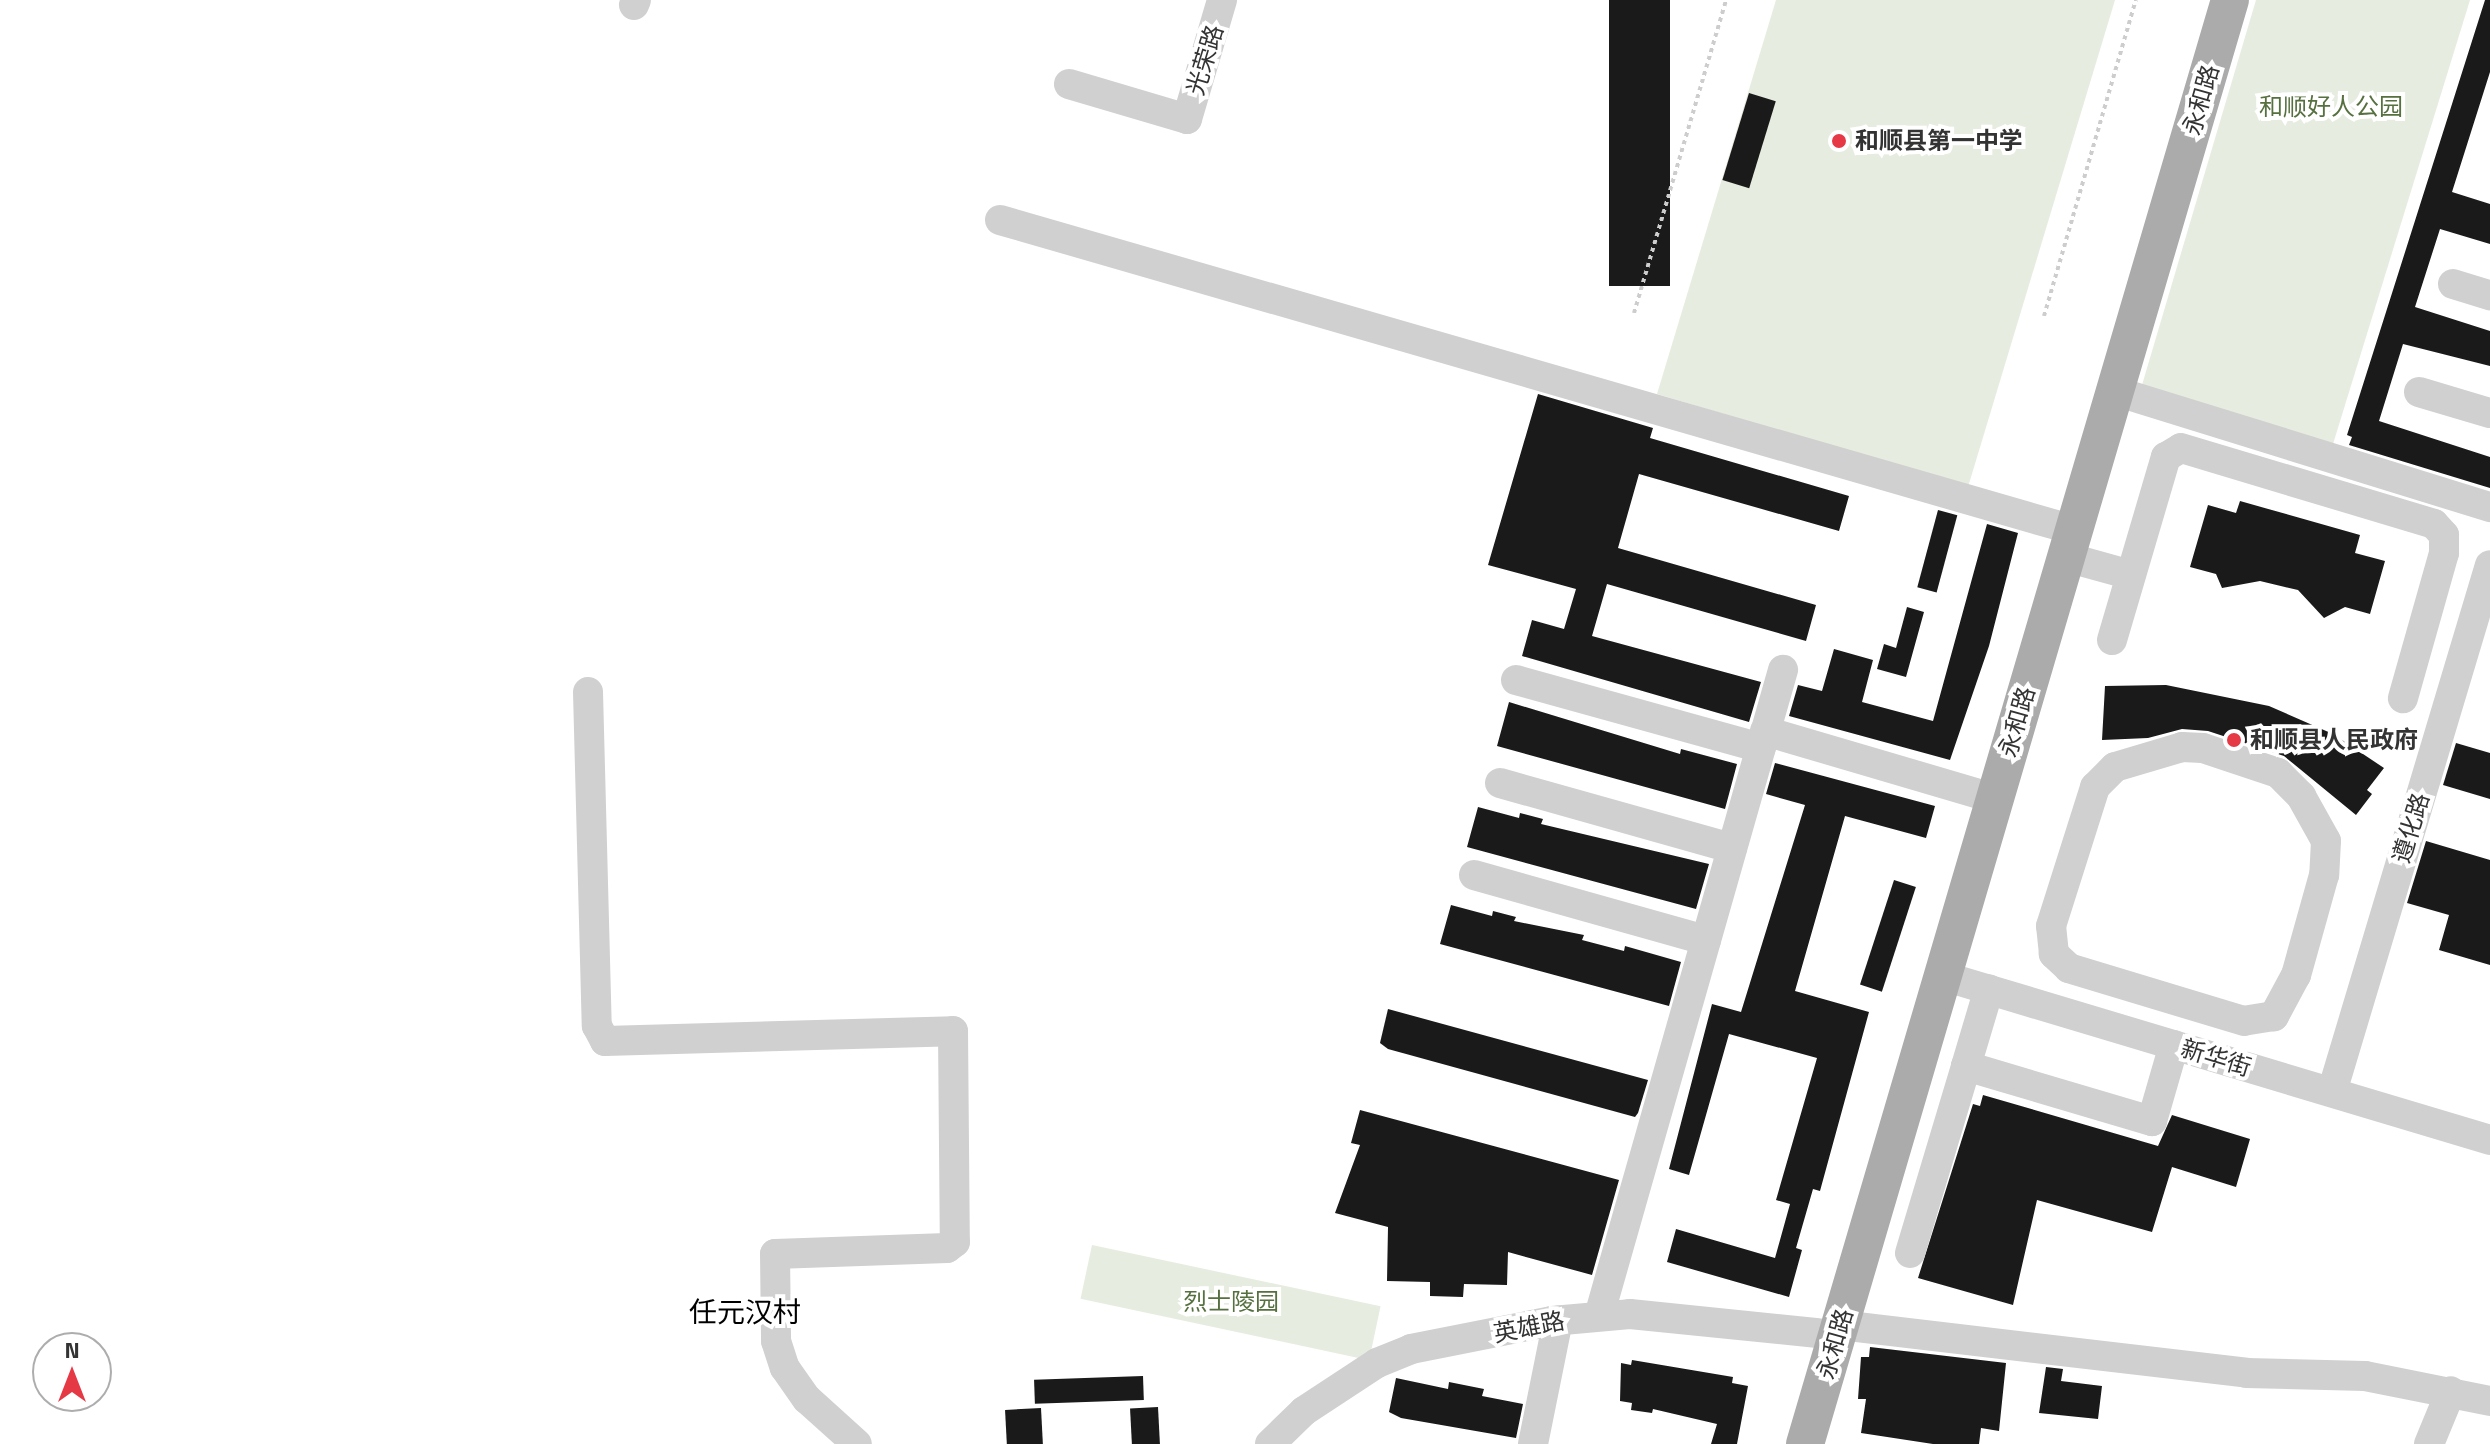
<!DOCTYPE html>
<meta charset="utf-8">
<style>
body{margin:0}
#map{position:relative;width:2490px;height:1444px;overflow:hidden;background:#fff;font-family:"Titillium Web","Noto Sans SC",sans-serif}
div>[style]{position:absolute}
.green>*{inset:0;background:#e6ecdf;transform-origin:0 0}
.building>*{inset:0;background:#1a1a1a;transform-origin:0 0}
.path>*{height:4px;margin-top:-2px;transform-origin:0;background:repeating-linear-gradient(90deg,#cdcdcd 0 4px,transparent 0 8px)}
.minor>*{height:30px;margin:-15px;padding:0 15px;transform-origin:15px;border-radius:15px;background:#d0d0d0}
.major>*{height:38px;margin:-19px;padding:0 19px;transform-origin:19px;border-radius:19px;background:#ababab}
.dots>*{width:22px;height:22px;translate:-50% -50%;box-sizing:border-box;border:4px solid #fff;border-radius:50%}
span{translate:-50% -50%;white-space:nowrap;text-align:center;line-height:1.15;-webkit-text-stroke:8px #fff;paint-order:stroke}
.street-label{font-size:24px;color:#333}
.park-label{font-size:24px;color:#56703f}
.poi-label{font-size:24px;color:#333;font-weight:700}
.left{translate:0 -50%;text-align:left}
.quarter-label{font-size:28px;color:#000}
.north{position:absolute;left:32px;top:1332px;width:80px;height:80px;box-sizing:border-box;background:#fff;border:2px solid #adadad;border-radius:50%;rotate:0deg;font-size:22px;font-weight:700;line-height:32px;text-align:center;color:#333}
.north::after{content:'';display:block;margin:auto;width:28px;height:36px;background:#e63946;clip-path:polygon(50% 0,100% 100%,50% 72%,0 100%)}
</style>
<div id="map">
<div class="green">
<div style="clip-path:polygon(1776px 0,2115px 0,1968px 487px,1657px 394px)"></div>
<div style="clip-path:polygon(2256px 0,2470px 0,2333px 444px,2142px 385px)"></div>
<div style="left:1092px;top:1245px;width:295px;height:55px;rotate:12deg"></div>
</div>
<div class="building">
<div style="left:1609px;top:0;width:61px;height:286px"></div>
<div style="clip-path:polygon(2485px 0,2490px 0,2490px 72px,2452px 192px,2490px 204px,2490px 244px,2440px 229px,2415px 307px,2490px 331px,2490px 366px,2403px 344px,2379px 421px,2490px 457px,2490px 488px,2349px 445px,2352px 437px,2347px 435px)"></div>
<div style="left:1749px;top:93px;width:28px;height:91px;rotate:17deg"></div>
<div style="clip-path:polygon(1538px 394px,1653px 428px,1650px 438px,1849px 496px,1839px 531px,1639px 474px,1618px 548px,1816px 605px,1806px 641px,1607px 584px,1592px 636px,1761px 682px,1749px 722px,1522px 656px,1532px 620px,1564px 629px,1576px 589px,1488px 565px)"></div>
<div style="clip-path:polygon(2240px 501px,2360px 535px,2355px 553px,2385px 561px,2370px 614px,2345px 607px,2324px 618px,2298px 590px,2260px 581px,2222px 588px,2216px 574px,2190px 567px,2208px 505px,2236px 513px)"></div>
<div style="left:1938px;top:510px;width:20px;height:80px;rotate:15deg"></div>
<div style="clip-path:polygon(1987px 524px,2018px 533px,1989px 646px,1950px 760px,1789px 716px,1798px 685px,1822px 691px,1834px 649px,1873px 660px,1862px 702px,1933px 721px)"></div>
<div style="clip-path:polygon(1907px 607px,1924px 612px,1906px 677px,1877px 669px,1884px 644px,1896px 648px)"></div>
<div style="clip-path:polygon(2166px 685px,2269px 706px,2333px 734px,2384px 768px,2367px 790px,2372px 794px,2356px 815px,2284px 756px,2208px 731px,2182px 729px,2148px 738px,2102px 740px,2105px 686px)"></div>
<div style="clip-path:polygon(1509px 702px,1680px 754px,1681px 749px,1737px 764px,1725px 809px,1497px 746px)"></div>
<div style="clip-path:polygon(2456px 743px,2490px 753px,2490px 799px,2443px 785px)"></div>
<div style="clip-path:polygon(1775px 763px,1935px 806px,1926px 838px,1845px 816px,1795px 991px,1869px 1012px,1820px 1191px,1813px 1189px,1796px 1248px,1802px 1250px,1789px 1297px,1667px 1262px,1676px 1229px,1775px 1258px,1790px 1204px,1776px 1200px,1817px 1058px,1729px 1034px,1689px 1175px,1669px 1169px,1712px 1004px,1741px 1012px,1805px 805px,1766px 794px)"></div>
<div style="clip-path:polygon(1478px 807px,1519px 818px,1520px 813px,1543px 819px,1541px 824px,1709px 864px,1696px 909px,1467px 847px)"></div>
<div style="clip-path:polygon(2426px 841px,2490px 860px,2490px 965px,2439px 950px,2449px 915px,2407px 903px)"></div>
<div style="left:1894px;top:880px;width:23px;height:110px;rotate:18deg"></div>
<div style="clip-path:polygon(1451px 905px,1492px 916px,1493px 911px,1516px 917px,1514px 921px,1584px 935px,1582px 940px,1624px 951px,1625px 946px,1681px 962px,1669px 1006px,1440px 944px)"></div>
<div style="clip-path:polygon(1388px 1009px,1648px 1080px,1638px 1113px,1635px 1117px,1388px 1049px,1380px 1043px)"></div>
<div style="clip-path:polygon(1983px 1095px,2158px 1146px,2172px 1115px,2250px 1139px,2236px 1187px,2172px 1167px,2152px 1232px,2037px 1200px,2013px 1305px,1918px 1278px,1973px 1104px,1980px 1106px)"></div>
<div style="clip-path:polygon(1360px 1110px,1619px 1180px,1592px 1275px,1508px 1252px,1507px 1285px,1464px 1284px,1463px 1297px,1430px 1296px,1430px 1282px,1387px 1281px,1388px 1227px,1335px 1213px,1360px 1145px,1351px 1143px)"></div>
<div style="clip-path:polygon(1870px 1347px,2006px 1363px,1999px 1431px,1981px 1428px,1979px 1444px,1933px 1444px,1861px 1433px,1866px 1399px,1858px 1399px,1861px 1357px,1869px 1357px)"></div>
<div style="clip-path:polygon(1632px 1360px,1733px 1377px,1732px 1383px,1748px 1386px,1737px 1444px,1711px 1444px,1717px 1424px,1653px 1409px,1652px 1413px,1631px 1410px,1632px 1403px,1620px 1401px,1621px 1363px,1631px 1365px)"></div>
<div style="clip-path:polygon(2046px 1367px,2063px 1369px,2061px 1381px,2102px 1386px,2098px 1419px,2039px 1413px)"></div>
<div style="left:1143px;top:1376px;width:24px;height:109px;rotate:88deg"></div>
<div style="clip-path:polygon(1396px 1378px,1448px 1389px,1449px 1382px,1484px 1389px,1482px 1396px,1523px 1404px,1516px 1438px,1401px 1418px,1389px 1412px)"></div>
<div style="left:1158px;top:1407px;width:37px;height:28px;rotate:87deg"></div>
<div style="left:1041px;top:1408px;width:36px;height:36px;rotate:87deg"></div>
</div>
<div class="path">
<div style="left:1634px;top:313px;width:326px;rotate:-73.6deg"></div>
<div style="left:2044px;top:316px;width:329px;rotate:-73.8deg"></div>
</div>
<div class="minor">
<div style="left:634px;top:5px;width:5px;rotate:-68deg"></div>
<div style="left:1069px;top:84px;width:123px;rotate:16.5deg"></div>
<div style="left:1187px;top:119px;width:124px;rotate:-73.6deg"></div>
<div style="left:1000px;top:220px;width:1099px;rotate:16.11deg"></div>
<div style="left:2453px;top:284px;width:39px;rotate:17deg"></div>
<div style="left:2115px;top:391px;width:393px;rotate:17.2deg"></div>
<div style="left:2419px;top:392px;width:74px;rotate:16.5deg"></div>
<div style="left:2066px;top:557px;width:67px;rotate:15.5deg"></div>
<div style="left:2112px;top:640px;width:191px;rotate:-73.6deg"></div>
<div style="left:2166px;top:457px;width:17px;rotate:-31deg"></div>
<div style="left:2181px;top:448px;width:264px;rotate:16.7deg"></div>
<div style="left:2434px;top:524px;width:15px;rotate:48deg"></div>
<div style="left:2444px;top:535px;width:18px;rotate:90deg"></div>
<div style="left:2444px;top:553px;width:151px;rotate:105.8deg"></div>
<div style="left:1516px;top:680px;width:254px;rotate:15.5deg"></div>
<div style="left:588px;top:692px;width:334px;rotate:88.5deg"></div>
<div style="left:597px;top:1026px;width:17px;rotate:62deg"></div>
<div style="left:605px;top:1041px;width:348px;rotate:-1.6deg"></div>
<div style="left:953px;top:1031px;width:211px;rotate:89.5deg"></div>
<div style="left:955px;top:1242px;width:10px;rotate:143deg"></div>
<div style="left:947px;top:1248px;width:172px;rotate:178deg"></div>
<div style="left:775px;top:1254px;width:87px;rotate:89.3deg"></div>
<div style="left:776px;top:1341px;width:28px;rotate:72deg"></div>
<div style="left:785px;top:1368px;width:38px;rotate:55deg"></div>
<div style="left:807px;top:1399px;width:67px;rotate:42deg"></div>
<div style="left:1765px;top:731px;width:220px;rotate:16.4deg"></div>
<div style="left:2182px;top:747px;width:21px;rotate:3deg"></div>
<div style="left:2203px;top:748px;width:79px;rotate:18.4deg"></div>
<div style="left:2278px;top:773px;width:33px;rotate:45deg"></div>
<div style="left:2301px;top:796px;width:51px;rotate:60.9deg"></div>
<div style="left:2326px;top:841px;width:34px;rotate:93deg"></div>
<div style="left:2324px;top:875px;width:104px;rotate:105.6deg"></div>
<div style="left:2296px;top:975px;width:47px;rotate:118.2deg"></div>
<div style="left:2274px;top:1016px;width:30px;rotate:171deg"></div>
<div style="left:2244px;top:1021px;width:183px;rotate:-163.2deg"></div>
<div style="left:2069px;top:968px;width:21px;rotate:-137deg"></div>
<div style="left:2054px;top:954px;width:28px;rotate:-96deg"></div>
<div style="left:2051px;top:926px;width:146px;rotate:-72.4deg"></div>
<div style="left:2095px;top:787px;width:28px;rotate:-45deg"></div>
<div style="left:2115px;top:767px;width:70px;rotate:-16.6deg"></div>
<div style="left:1500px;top:783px;width:241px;rotate:15.7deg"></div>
<div style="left:1474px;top:875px;width:241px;rotate:15.7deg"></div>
<div style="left:1943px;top:976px;width:571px;rotate:16.69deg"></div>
<div style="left:1966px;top:1066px;width:80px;rotate:-73.4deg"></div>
<div style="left:2332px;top:1092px;width:550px;rotate:-73.31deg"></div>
<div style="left:1910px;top:1253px;width:195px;rotate:-73.3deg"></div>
<div style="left:1966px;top:1066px;width:194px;rotate:16.5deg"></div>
<div style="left:2152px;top:1121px;width:79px;rotate:-73.9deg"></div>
<div style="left:1599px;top:1316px;width:672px;rotate:-74.1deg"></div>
<div style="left:1840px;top:1325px;width:409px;rotate:6.7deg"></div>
<div style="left:2246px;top:1373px;width:119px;rotate:1.4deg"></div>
<div style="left:2365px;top:1376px;width:127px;rotate:11.3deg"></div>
<div style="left:1270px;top:1444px;width:47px;rotate:-44.1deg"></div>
<div style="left:1304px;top:1411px;width:87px;rotate:-33.3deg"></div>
<div style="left:1377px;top:1363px;width:37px;rotate:-22deg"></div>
<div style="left:1411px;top:1349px;width:144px;rotate:-11.2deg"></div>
<div style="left:1552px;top:1321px;width:78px;rotate:-5.1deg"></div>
<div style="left:1630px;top:1314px;width:189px;rotate:5.8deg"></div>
<div style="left:1533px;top:1444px;width:126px;rotate:-78.6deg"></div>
<div style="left:2429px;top:1444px;width:57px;rotate:-67.5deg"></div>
</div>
<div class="major">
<div style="left:1805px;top:1444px;width:1505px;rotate:-73.6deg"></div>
</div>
<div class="dots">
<div style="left:1839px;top:141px;background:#e63946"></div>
<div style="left:2234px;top:740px;background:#e63946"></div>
</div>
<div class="street-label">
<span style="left:1205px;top:60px;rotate:-73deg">光荣路</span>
<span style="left:2201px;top:100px;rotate:-74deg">永和路</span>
<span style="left:2017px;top:722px;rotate:-74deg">永和路</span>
<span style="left:2411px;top:828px;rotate:-73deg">遵化路</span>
<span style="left:2216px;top:1058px;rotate:17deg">新华街</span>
<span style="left:1529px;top:1327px;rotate:-11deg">英雄路</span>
<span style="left:1835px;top:1344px;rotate:-74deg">永和路</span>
</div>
<div class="park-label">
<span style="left:2331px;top:107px">和顺好人公园</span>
<span style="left:1231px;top:1302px">烈士陵园</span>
</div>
<div class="poi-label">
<span class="left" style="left:1855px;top:141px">和顺县第一中学</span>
<span class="left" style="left:2250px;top:740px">和顺县人民政府</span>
</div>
<div class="quarter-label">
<span style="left:745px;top:1312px">任元汉村</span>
</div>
<div class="north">N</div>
</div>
